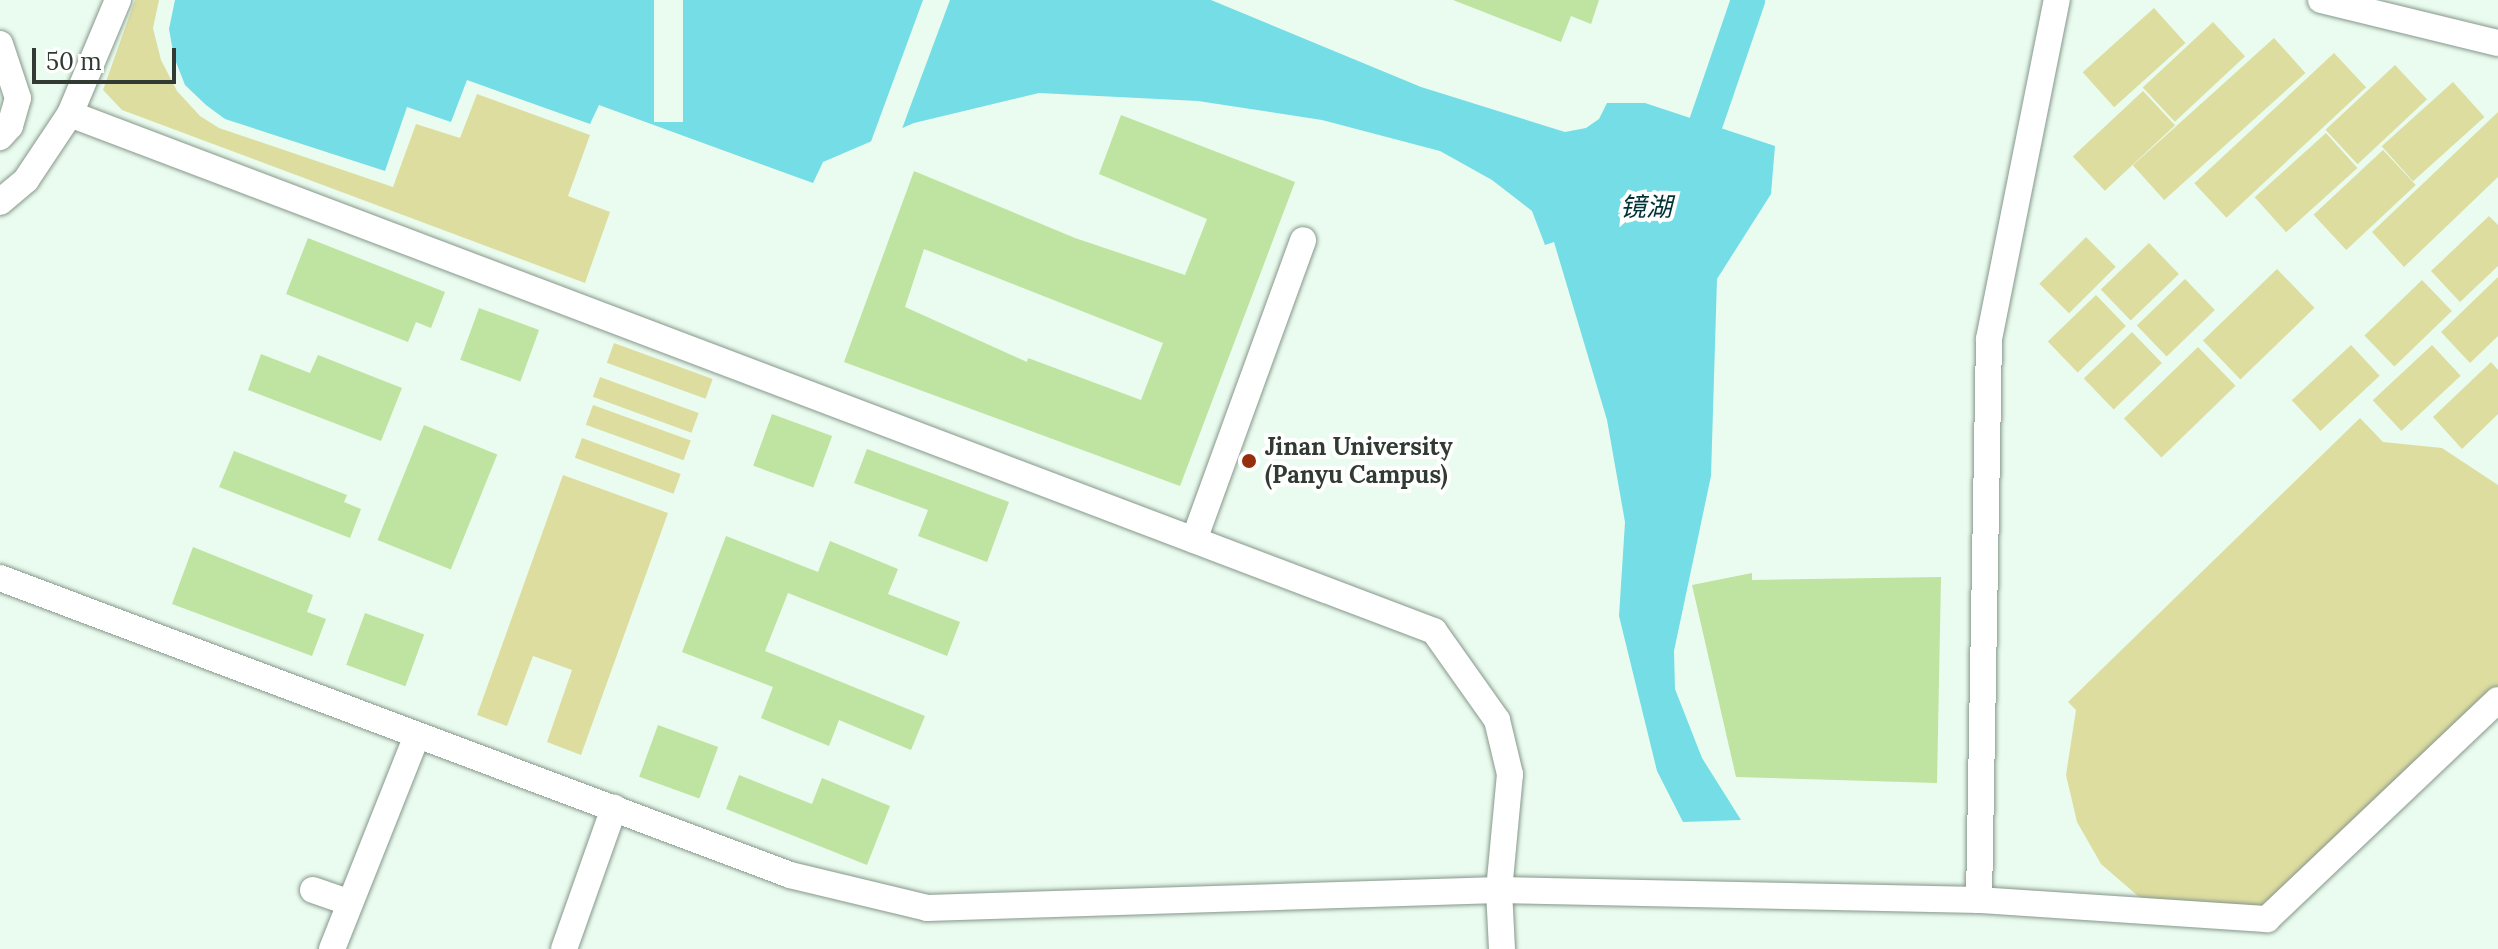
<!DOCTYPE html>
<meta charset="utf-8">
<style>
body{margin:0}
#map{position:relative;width:2498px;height:949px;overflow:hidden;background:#eafcef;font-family:Lora,"Noto Sans SC",serif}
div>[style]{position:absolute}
.green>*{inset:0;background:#dedda0;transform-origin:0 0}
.water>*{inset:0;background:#75dde5}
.pier>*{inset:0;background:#eafcef;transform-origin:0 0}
.river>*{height:34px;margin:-17px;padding:0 17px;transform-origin:17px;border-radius:17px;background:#75dde5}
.building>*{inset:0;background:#bfe3a0;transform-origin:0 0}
.roads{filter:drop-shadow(0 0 2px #86978b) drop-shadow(0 0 2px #86978b)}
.minor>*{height:26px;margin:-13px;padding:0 13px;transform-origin:13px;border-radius:13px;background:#fff}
.dots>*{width:22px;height:22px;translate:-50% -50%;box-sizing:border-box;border:4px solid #fff;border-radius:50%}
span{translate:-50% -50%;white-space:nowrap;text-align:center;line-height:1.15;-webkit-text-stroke:8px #fff;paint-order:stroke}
.poi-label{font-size:24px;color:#323a34;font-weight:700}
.left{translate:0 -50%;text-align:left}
.water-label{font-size:26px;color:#003336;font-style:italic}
.scale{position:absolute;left:32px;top:48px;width:144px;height:36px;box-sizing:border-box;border:4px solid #323a34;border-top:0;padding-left:10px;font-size:24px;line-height:28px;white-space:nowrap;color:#323a34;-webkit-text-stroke:6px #fff;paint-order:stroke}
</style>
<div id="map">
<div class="green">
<div style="clip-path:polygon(135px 0,159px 0,153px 28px,161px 60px,177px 91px,200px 116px,219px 128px,393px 187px,416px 124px,460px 138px,477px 94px,590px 135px,568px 196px,610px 212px,585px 283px,122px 110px,103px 90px)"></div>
<div style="left:2154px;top:8px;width:47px;height:96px;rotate:48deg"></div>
<div style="left:2213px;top:22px;width:47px;height:96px;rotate:47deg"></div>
<div style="left:2274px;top:38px;width:47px;height:190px;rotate:48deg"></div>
<div style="left:2334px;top:53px;width:47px;height:191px;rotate:47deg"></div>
<div style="left:2395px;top:65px;width:47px;height:95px;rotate:47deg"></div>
<div style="left:2453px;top:82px;width:47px;height:96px;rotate:48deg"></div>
<div style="left:2143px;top:91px;width:47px;height:96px;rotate:47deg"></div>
<div style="clip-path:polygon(2498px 112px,2498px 177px,2404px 267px,2372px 232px)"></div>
<div style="left:2326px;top:133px;width:47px;height:96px;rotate:48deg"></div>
<div style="left:2383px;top:150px;width:48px;height:95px;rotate:47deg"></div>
<div style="clip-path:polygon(2489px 216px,2498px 225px,2498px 266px,2460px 302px,2431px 271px)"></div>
<div style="left:2086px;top:237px;width:42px;height:66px;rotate:45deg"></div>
<div style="left:2149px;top:243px;width:43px;height:67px;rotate:46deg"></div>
<div style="left:2277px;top:269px;width:54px;height:103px;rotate:46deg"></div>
<div style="clip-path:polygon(2498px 277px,2498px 336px,2470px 363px,2441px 332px)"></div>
<div style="left:2185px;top:279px;width:43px;height:67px;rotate:46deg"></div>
<div style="left:2422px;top:280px;width:43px;height:80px;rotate:46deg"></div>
<div style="left:2096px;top:295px;width:43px;height:67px;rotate:46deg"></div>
<div style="left:2132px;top:332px;width:43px;height:67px;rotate:46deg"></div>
<div style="left:614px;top:343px;width:105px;height:21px;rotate:20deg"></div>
<div style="left:2351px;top:345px;width:42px;height:81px;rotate:47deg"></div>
<div style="left:2432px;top:345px;width:42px;height:81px;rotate:47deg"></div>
<div style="left:2198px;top:347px;width:54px;height:103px;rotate:46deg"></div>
<div style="clip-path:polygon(2491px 362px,2498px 370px,2498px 414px,2462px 449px,2433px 417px)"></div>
<div style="left:600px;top:377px;width:105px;height:21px;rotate:20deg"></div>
<div style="left:593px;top:405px;width:104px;height:21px;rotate:20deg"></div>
<div style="clip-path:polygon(2360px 418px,2383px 442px,2442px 448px,2498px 485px,2498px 702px,2278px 906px,2183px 915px,2138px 896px,2101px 864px,2077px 822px,2066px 775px,2076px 710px,2068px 702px)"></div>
<div style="left:582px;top:438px;width:105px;height:21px;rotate:20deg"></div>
<div style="clip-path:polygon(563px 475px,668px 513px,581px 755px,547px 742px,572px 670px,533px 656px,507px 726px,477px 715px)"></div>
</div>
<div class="water">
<div style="clip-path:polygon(175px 0,1211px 0,1421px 87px,1565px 132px,1586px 128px,1599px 119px,1607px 103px,1645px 103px,1775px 146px,1771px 194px,1717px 279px,1711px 476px,1674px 651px,1675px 689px,1702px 758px,1741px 820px,1683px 822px,1657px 771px,1619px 616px,1625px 522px,1607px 420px,1554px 242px,1545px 245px,1532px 211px,1492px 180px,1440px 151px,1322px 120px,1198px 101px,1039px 93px,914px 123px,823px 162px,813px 183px,599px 105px,590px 124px,467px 80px,451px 122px,407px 107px,385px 171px,225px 119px,206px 105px,185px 85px,174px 57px,169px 29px)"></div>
</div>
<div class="pier">
<div style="left:654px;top:0;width:29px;height:122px"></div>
<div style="clip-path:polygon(923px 0,950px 0,900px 134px,869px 147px)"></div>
</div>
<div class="river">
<div style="left:1706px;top:123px;width:130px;rotate:-71.1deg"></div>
</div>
<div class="building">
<div style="clip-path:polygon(1453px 0,1599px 0,1591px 24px,1571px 16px,1561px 42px)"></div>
<div style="clip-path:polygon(evenodd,1121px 115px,1295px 182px,1180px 486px,844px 362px,914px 171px,1075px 238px,1185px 275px,1207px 219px,1099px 174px,1121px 115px,924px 249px,1163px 343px,1141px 400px,1028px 358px,1027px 362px,905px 307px,924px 249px)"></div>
<div style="clip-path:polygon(308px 238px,445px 292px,431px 328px,416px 322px,408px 342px,286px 294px)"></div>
<div style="left:479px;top:308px;width:64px;height:55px;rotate:20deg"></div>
<div style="clip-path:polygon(261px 354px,310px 373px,318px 355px,402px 388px,381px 441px,248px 390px)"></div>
<div style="left:772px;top:414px;width:64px;height:55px;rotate:20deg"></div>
<div style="left:424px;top:425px;width:79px;height:124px;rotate:22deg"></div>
<div style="clip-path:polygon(867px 449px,1009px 502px,987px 562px,918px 536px,928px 510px,854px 483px)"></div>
<div style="clip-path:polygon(234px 451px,347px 495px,344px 502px,361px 509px,350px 538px,219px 487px)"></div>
<div style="clip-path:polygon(726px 536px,818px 572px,830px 541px,898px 569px,888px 594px,960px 622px,947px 656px,788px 593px,765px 651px,925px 716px,911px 750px,839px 720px,829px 746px,761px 718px,773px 687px,682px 652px)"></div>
<div style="clip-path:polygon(193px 547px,313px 595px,307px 612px,326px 619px,312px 656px,172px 604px)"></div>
<div style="clip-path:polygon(1752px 573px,1752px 580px,1941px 577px,1937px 783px,1736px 777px,1692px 585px)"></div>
<div style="left:365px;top:613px;width:63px;height:55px;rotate:20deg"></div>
<div style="left:658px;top:725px;width:64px;height:55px;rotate:20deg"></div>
<div style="clip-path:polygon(739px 775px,812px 804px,822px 778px,890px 806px,867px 865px,726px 809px)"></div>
</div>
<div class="roads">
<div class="minor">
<div style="left:2321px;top:0;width:182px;rotate:13.7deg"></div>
<div style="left:0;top:44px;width:57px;rotate:71.6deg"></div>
<div style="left:18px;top:98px;width:29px;rotate:106deg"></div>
<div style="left:10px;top:126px;width:15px;rotate:132deg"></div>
<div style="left:70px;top:114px;width:1459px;rotate:20.76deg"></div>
<div style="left:1434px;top:631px;width:109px;rotate:54.7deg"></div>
<div style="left:1497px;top:720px;width:56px;rotate:76.5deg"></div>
<div style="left:1510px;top:774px;width:117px;rotate:95.4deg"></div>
<div style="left:1499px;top:890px;width:59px;rotate:87.1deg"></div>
<div style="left:0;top:202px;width:34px;rotate:-40deg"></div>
<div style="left:26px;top:180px;width:79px;rotate:-56.3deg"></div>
<div style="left:70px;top:114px;width:124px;rotate:-67.2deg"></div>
<div style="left:1194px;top:540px;width:319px;rotate:-70deg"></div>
<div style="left:0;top:578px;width:844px;rotate:20.6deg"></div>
<div style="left:790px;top:875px;width:141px;rotate:13.5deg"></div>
<div style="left:927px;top:908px;width:572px;rotate:-1.8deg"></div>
<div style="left:1499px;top:890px;width:480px;rotate:1.2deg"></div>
<div style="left:1979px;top:900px;width:561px;rotate:-88.98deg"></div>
<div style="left:1989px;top:339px;width:346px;rotate:-78.7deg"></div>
<div style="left:313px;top:890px;width:39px;rotate:19deg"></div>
<div style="left:1979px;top:900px;width:289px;rotate:3.8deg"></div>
<div style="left:2267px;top:919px;width:318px;rotate:-43.5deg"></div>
<div style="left:332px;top:949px;width:230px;rotate:-68.3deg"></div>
<div style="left:564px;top:949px;width:150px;rotate:-70.5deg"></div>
</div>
</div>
<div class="dots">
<div style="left:1249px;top:461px;background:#952e0d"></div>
</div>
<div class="poi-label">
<span class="left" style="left:1265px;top:461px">Jinan University<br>(Panyu Campus)</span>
</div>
<div class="water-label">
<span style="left:1646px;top:207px">镜湖</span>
</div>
<div class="scale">50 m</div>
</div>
